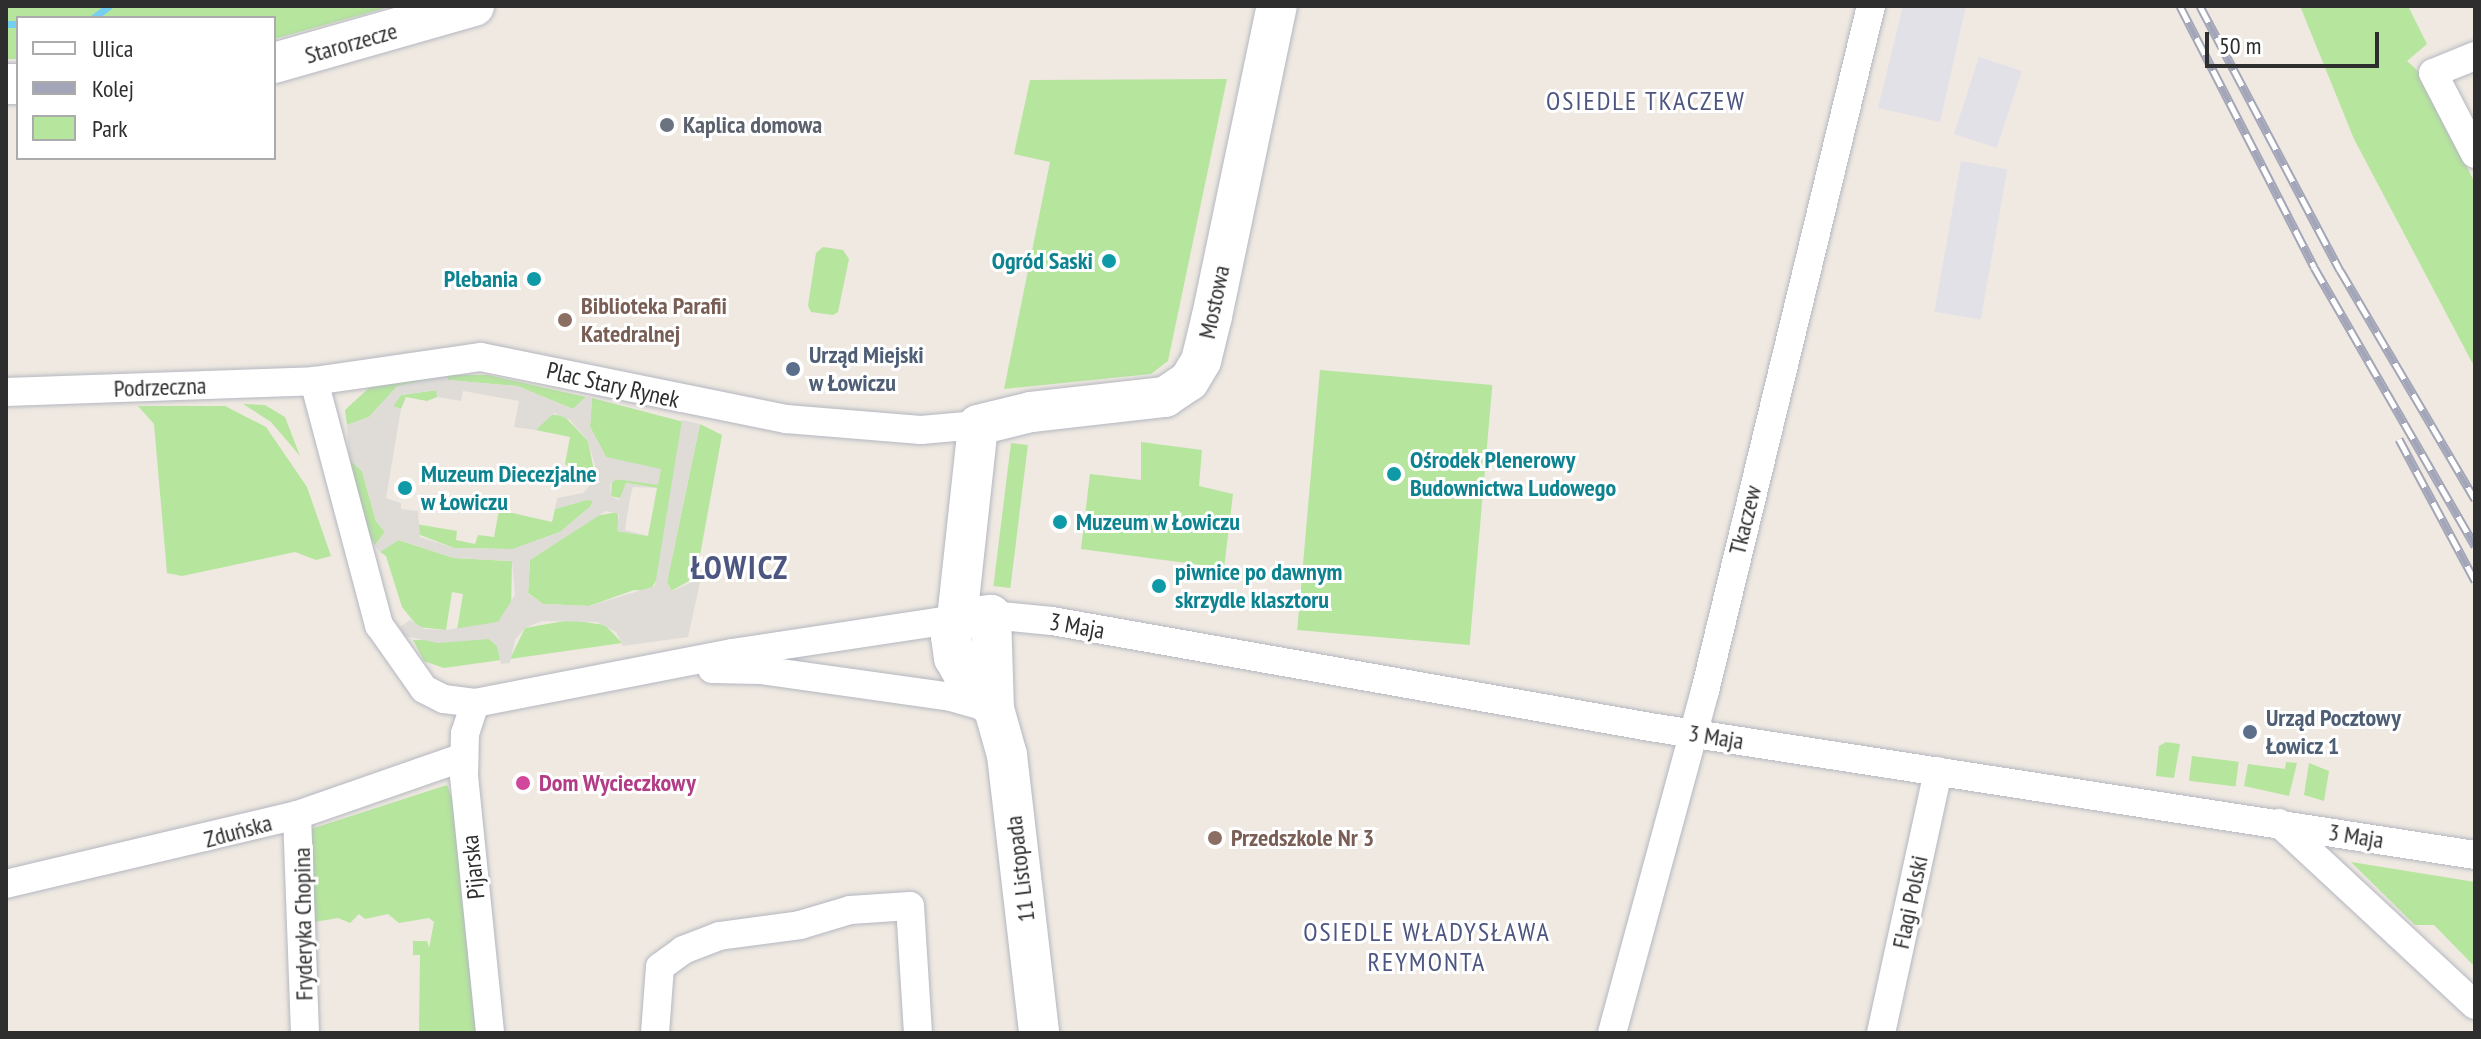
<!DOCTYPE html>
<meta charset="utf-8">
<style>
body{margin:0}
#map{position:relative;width:2481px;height:1039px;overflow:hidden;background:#efe9e1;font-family:"PT Sans Narrow",sans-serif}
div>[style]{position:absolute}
.industrial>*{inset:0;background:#e3e1e8;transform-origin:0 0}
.green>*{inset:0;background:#b6e59e;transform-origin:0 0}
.plaza>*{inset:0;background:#dfdcd8}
.stream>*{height:7px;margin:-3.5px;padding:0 3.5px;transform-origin:3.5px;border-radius:3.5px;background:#75cff0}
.roads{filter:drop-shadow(0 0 2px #b4b7c1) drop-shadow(0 0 2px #b4b7c1)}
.street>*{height:28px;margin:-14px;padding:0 14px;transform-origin:14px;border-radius:14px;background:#fff}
.secondary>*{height:40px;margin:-20px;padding:0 20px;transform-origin:20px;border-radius:20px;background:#fff}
.rail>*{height:9px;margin-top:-4.5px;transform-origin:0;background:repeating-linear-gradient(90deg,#fff 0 18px,#a3a6b8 0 36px);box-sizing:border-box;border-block:2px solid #a3a6b8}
.dots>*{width:22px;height:22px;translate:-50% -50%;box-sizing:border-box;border:4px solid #fff;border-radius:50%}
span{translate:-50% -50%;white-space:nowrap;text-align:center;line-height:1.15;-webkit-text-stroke:6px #fff;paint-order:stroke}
.street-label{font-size:24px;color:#2e2e2e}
.worship-label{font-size:24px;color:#5b616d;font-weight:700}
.left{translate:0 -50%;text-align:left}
.culture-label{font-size:24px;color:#0d838f;font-weight:700}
.right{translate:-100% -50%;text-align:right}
.education-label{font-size:24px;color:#785e54;font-weight:700}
.service-label{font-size:24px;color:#4e5e75;font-weight:700}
.hotel-label{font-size:24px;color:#b23c85;font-weight:700}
.neighbourhood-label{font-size:26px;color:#4d5680;letter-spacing:2px}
.district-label{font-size:32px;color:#4d5680;font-weight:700;letter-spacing:2px}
.frame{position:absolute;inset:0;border:8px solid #2e2e2e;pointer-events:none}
.legend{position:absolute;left:16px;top:16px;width:260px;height:144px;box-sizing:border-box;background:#fff;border:2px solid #ababab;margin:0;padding:10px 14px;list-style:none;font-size:24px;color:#2e2e2e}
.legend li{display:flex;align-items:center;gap:16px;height:40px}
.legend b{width:40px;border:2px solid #ababab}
.scale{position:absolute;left:2205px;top:32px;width:174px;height:36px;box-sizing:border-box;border:4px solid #2e2e2e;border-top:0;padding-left:10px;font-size:24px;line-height:28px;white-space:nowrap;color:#2e2e2e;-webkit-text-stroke:6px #fff;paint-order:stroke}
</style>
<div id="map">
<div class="industrial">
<div style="clip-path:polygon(1903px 6px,1966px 6px,1940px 122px,1878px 108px)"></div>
<div style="left:1979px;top:57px;width:45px;height:81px;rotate:18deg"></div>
<div style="left:1961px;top:161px;width:47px;height:153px;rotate:10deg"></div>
</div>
<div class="green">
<div style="clip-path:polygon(6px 6px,393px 6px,274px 39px,274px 18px,18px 18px,18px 59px,6px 59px)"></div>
<div style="clip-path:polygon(2300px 6px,2408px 6px,2427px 44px,2407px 61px,2419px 72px,2475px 183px,2475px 368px,2354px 139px)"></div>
<div style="clip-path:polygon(1227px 79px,1168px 361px,1151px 374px,1004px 389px,1050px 162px,1014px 154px,1030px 80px)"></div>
<div style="clip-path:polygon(823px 247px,843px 250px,849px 259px,838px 312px,833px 315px,811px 312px,808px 306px,816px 253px)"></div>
<div style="left:1320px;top:370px;width:173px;height:261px;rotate:5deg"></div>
<div style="clip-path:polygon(447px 375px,488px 375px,586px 397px,573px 409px,517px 386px,447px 380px)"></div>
<div style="clip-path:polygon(439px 376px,439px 381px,397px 387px,369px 417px,347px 425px,345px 410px,371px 386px)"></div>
<div style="clip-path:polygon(437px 390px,437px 397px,427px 401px,406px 397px,401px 409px,393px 406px,401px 395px)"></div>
<div style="clip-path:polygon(592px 398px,684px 422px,657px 579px,650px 591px,634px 590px,589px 606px,543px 604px,528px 593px,530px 560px,595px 516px,618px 512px,618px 531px,648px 536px,657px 488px,626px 483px,622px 499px,611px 496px,612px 480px,623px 479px,623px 463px,606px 457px,590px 427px)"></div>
<div style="clip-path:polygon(243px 404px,265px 405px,285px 417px,300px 456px,271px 422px)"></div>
<div style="clip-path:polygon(138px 406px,225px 406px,266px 427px,307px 487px,331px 556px,316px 560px,295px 552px,182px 576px,167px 573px,154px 424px)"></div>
<div style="clip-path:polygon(549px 414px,564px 416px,588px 441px,596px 481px,587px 483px,565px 464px,570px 437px,536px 430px)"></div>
<div style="clip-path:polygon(700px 424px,722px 435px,696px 577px,671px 591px,667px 582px)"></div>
<div style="clip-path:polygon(1141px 442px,1202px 450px,1199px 486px,1233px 494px,1224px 568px,1081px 549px,1090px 474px,1141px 480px)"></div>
<div style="left:1011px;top:443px;width:17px;height:144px;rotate:7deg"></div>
<div style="clip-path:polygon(349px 459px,362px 471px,376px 521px,385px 532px,375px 545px,354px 514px)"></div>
<div style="clip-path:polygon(586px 500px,593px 500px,591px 506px,560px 532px,513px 549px,454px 548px,415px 533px,416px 524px,457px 531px,456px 540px,475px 544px,478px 535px,494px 537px,499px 510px,552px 522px,555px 509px)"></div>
<div style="clip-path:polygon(395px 539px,454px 558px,512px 561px,511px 609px,498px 622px,457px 630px,463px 594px,452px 592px,446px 630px,418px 627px,402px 607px,386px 556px,380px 552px)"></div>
<div style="clip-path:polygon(570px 620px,605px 625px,622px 643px,510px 659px,525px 628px)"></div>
<div style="clip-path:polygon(489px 639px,497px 646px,501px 660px,444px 668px,424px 661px,413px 640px)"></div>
<div style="clip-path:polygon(2166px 742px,2180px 744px,2174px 778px,2156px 776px,2159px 746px)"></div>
<div style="left:2192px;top:756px;width:47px;height:25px;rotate:7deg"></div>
<div style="clip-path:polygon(2286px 762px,2297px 763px,2289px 796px,2244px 786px,2248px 764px,2285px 769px)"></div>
<div style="clip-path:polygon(2309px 763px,2329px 771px,2324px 801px,2304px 795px)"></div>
<div style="clip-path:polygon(447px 785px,457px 812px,477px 1033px,419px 1033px,420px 955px,413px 955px,413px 941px,427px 941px,429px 948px,434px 922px,429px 918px,399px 923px,388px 914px,365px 919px,359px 914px,350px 923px,338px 918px,308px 923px,308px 830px)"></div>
<div style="clip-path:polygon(2351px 862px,2475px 882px,2475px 967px,2434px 925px,2415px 925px)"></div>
</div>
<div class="plaza">
<div style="clip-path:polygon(evenodd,447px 375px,448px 380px,517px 386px,573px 409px,586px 397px,592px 398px,590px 427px,606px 457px,661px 469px,658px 485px,616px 479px,610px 485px,611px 496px,619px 500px,626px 483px,658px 488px,633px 487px,630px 498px,625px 530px,648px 536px,617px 531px,619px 514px,606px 511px,530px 560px,528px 594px,543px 604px,589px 606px,655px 586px,682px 420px,700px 424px,667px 582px,672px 591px,701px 578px,688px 637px,623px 646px,616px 632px,597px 622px,542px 621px,525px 628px,515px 640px,510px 663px,501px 664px,497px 646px,489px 639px,438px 643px,404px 636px,400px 627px,410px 620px,425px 629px,446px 630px,498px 622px,515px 595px,512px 561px,454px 558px,399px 540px,380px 552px,375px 545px,385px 532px,376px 521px,362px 471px,349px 459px,347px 425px,369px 417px,397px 386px,447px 375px,436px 390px,437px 397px,461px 401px,463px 391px,519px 401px,514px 427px,536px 430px,554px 413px,570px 420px,588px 441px,598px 476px,583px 493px,557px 498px,555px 509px,586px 500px,593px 501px,591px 506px,560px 532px,513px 549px,454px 548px,420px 537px,418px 511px,401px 509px,401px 503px,386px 498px,401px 409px,393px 406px,401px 395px,436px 390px)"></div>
</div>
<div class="stream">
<div style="left:93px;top:18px;width:20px;rotate:-37deg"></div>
<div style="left:6px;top:24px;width:12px"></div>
</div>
<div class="roads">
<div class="street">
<div style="left:2475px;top:56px;width:45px;rotate:158deg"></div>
<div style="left:2433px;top:73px;width:91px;rotate:62.6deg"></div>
<div style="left:314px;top:381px;width:253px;rotate:75.1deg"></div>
<div style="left:379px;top:625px;width:78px;rotate:54.9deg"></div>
<div style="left:424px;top:689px;width:22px;rotate:27deg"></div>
<div style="left:444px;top:699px;width:31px;rotate:7deg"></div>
<div style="left:475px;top:703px;width:262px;rotate:-11deg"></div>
<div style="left:732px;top:653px;width:228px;rotate:-8.6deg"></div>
<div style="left:6px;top:392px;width:308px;rotate:-2deg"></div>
<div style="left:314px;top:381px;width:169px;rotate:-8.2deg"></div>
<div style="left:481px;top:357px;width:311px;rotate:11.5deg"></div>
<div style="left:786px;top:419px;width:135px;rotate:4.7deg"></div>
<div style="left:921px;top:430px;width:57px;rotate:-5deg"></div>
<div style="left:991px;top:615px;width:61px;rotate:5.6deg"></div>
<div style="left:1052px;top:621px;width:607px;rotate:10.05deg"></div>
<div style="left:1650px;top:727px;width:835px;rotate:8.82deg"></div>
<div style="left:712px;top:669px;width:48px;rotate:1.2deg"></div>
<div style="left:760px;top:670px;width:193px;rotate:8deg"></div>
<div style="left:951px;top:697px;width:41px;rotate:15.8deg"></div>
<div style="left:475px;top:703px;width:32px;rotate:108deg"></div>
<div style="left:465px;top:733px;width:43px;rotate:91.3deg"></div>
<div style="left:464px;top:776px;width:258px;rotate:84.2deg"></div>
<div style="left:297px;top:815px;width:218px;rotate:87.9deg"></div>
<div style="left:2279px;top:823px;width:267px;rotate:42.9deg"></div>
<div style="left:6px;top:884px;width:299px;rotate:-13.3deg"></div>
<div style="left:297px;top:815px;width:177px;rotate:-19.2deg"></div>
<div style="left:655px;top:1033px;width:66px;rotate:-85.7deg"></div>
<div style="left:660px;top:967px;width:29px;rotate:-36deg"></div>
<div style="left:683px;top:950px;width:39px;rotate:-21deg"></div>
<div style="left:719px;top:936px;width:82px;rotate:-7.7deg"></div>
<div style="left:800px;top:925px;width:52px;rotate:-16.7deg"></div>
<div style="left:850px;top:910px;width:60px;rotate:-3.8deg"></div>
<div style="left:910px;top:906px;width:127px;rotate:86.4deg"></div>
<div style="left:1612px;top:1033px;width:354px;rotate:-74.8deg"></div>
<div style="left:1705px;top:691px;width:705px;rotate:-76.38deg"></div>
<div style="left:1881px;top:1033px;width:268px;rotate:-77.7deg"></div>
</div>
<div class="secondary">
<div style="left:274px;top:63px;width:208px;rotate:-15.9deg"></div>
<div style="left:6px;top:84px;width:12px"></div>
<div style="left:957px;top:619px;width:34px;rotate:-7deg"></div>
<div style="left:991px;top:615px;width:94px;rotate:88.2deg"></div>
<div style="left:994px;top:709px;width:48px;rotate:74.2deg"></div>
<div style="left:1007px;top:755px;width:280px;rotate:83.4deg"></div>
<div style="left:994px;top:709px;width:29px;rotate:-139deg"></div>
<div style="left:972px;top:690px;width:37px;rotate:-119deg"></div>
<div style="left:954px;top:658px;width:22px;rotate:-98deg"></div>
<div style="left:951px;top:636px;width:18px;rotate:-71deg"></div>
<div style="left:957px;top:619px;width:195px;rotate:-83.8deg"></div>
<div style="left:978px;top:425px;width:55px;rotate:-13.8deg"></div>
<div style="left:1031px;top:412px;width:135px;rotate:-6.4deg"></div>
<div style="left:1165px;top:397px;width:29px;rotate:-34deg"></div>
<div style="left:1189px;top:381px;width:23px;rotate:-59deg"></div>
<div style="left:1201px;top:361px;width:46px;rotate:-76.3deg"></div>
<div style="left:1212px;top:316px;width:317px;rotate:-78.2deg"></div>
</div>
</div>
<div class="rail">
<div style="left:2180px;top:6px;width:293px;rotate:62.8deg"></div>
<div style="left:2314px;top:267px;width:322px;rotate:60deg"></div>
<div style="left:2200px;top:6px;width:299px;rotate:62.1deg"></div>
<div style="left:2340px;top:270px;width:266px;rotate:59.5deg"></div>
<div style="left:2399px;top:439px;width:161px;rotate:61.8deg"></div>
</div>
<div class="dots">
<div style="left:667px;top:125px;background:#6b7280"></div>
<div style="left:1109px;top:261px;background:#0f9aa8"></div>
<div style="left:534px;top:279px;background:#0f9aa8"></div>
<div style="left:565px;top:320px;background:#8d6e63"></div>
<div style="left:793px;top:369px;background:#5c6f8a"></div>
<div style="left:1394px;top:474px;background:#0f9aa8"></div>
<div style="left:405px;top:488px;background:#0f9aa8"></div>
<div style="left:1060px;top:522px;background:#0f9aa8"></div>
<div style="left:1159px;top:586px;background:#0f9aa8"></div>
<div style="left:2250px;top:732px;background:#5c6f8a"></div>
<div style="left:523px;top:783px;background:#d1479c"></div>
<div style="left:1215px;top:838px;background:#8d6e63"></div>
</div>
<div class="street-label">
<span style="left:351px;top:43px;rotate:-16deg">Starorzecze</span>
<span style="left:1214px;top:302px;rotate:-78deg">Mostowa</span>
<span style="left:613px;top:385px;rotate:13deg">Plac Stary Rynek</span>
<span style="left:160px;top:387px;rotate:-2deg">Podrzeczna</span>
<span style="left:1745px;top:520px;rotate:-76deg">Tkaczew</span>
<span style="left:1077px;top:626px;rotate:10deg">3 Maja</span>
<span style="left:1716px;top:737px;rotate:9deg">3 Maja</span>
<span style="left:238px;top:831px;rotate:-15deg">Zduńska</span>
<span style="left:2356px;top:836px;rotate:9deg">3 Maja</span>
<span style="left:473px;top:867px;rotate:-96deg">Pijarska</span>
<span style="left:1020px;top:869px;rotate:-97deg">11 Listopada</span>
<span style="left:1910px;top:902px;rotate:-78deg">Flagi Polski</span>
<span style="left:303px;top:924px;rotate:-91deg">Fryderyka Chopina</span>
</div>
<div class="worship-label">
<span class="left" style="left:683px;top:125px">Kaplica domowa</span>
</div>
<div class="culture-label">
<span class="right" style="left:1093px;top:261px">Ogród Saski</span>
<span class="right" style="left:518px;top:279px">Plebania</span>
<span class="left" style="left:1410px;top:474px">Ośrodek Plenerowy<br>Budownictwa Ludowego</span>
<span class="left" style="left:421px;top:488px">Muzeum Diecezjalne<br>w Łowiczu</span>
<span class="left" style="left:1076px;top:522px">Muzeum w Łowiczu</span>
<span class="left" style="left:1175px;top:586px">piwnice po dawnym<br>skrzydle klasztoru</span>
</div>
<div class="education-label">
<span class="left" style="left:581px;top:320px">Biblioteka Parafii<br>Katedralnej</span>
<span class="left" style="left:1231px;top:838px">Przedszkole Nr 3</span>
</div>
<div class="service-label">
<span class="left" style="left:809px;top:369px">Urząd Miejski<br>w Łowiczu</span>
<span class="left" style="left:2266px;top:732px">Urząd Pocztowy<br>Łowicz 1</span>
</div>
<div class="hotel-label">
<span class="left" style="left:539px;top:783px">Dom Wycieczkowy</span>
</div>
<div class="neighbourhood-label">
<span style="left:1646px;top:101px">OSIEDLE TKACZEW</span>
<span style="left:1427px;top:947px">OSIEDLE WŁADYSŁAWA<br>REYMONTA</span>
</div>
<div class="district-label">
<span style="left:740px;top:567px">ŁOWICZ</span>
</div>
<div class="frame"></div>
<ul class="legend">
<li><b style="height:10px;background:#fff"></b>Ulica</li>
<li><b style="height:10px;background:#a3a6b8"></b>Kolej</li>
<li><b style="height:22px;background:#b6e59e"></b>Park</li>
</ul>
<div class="scale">50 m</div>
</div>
